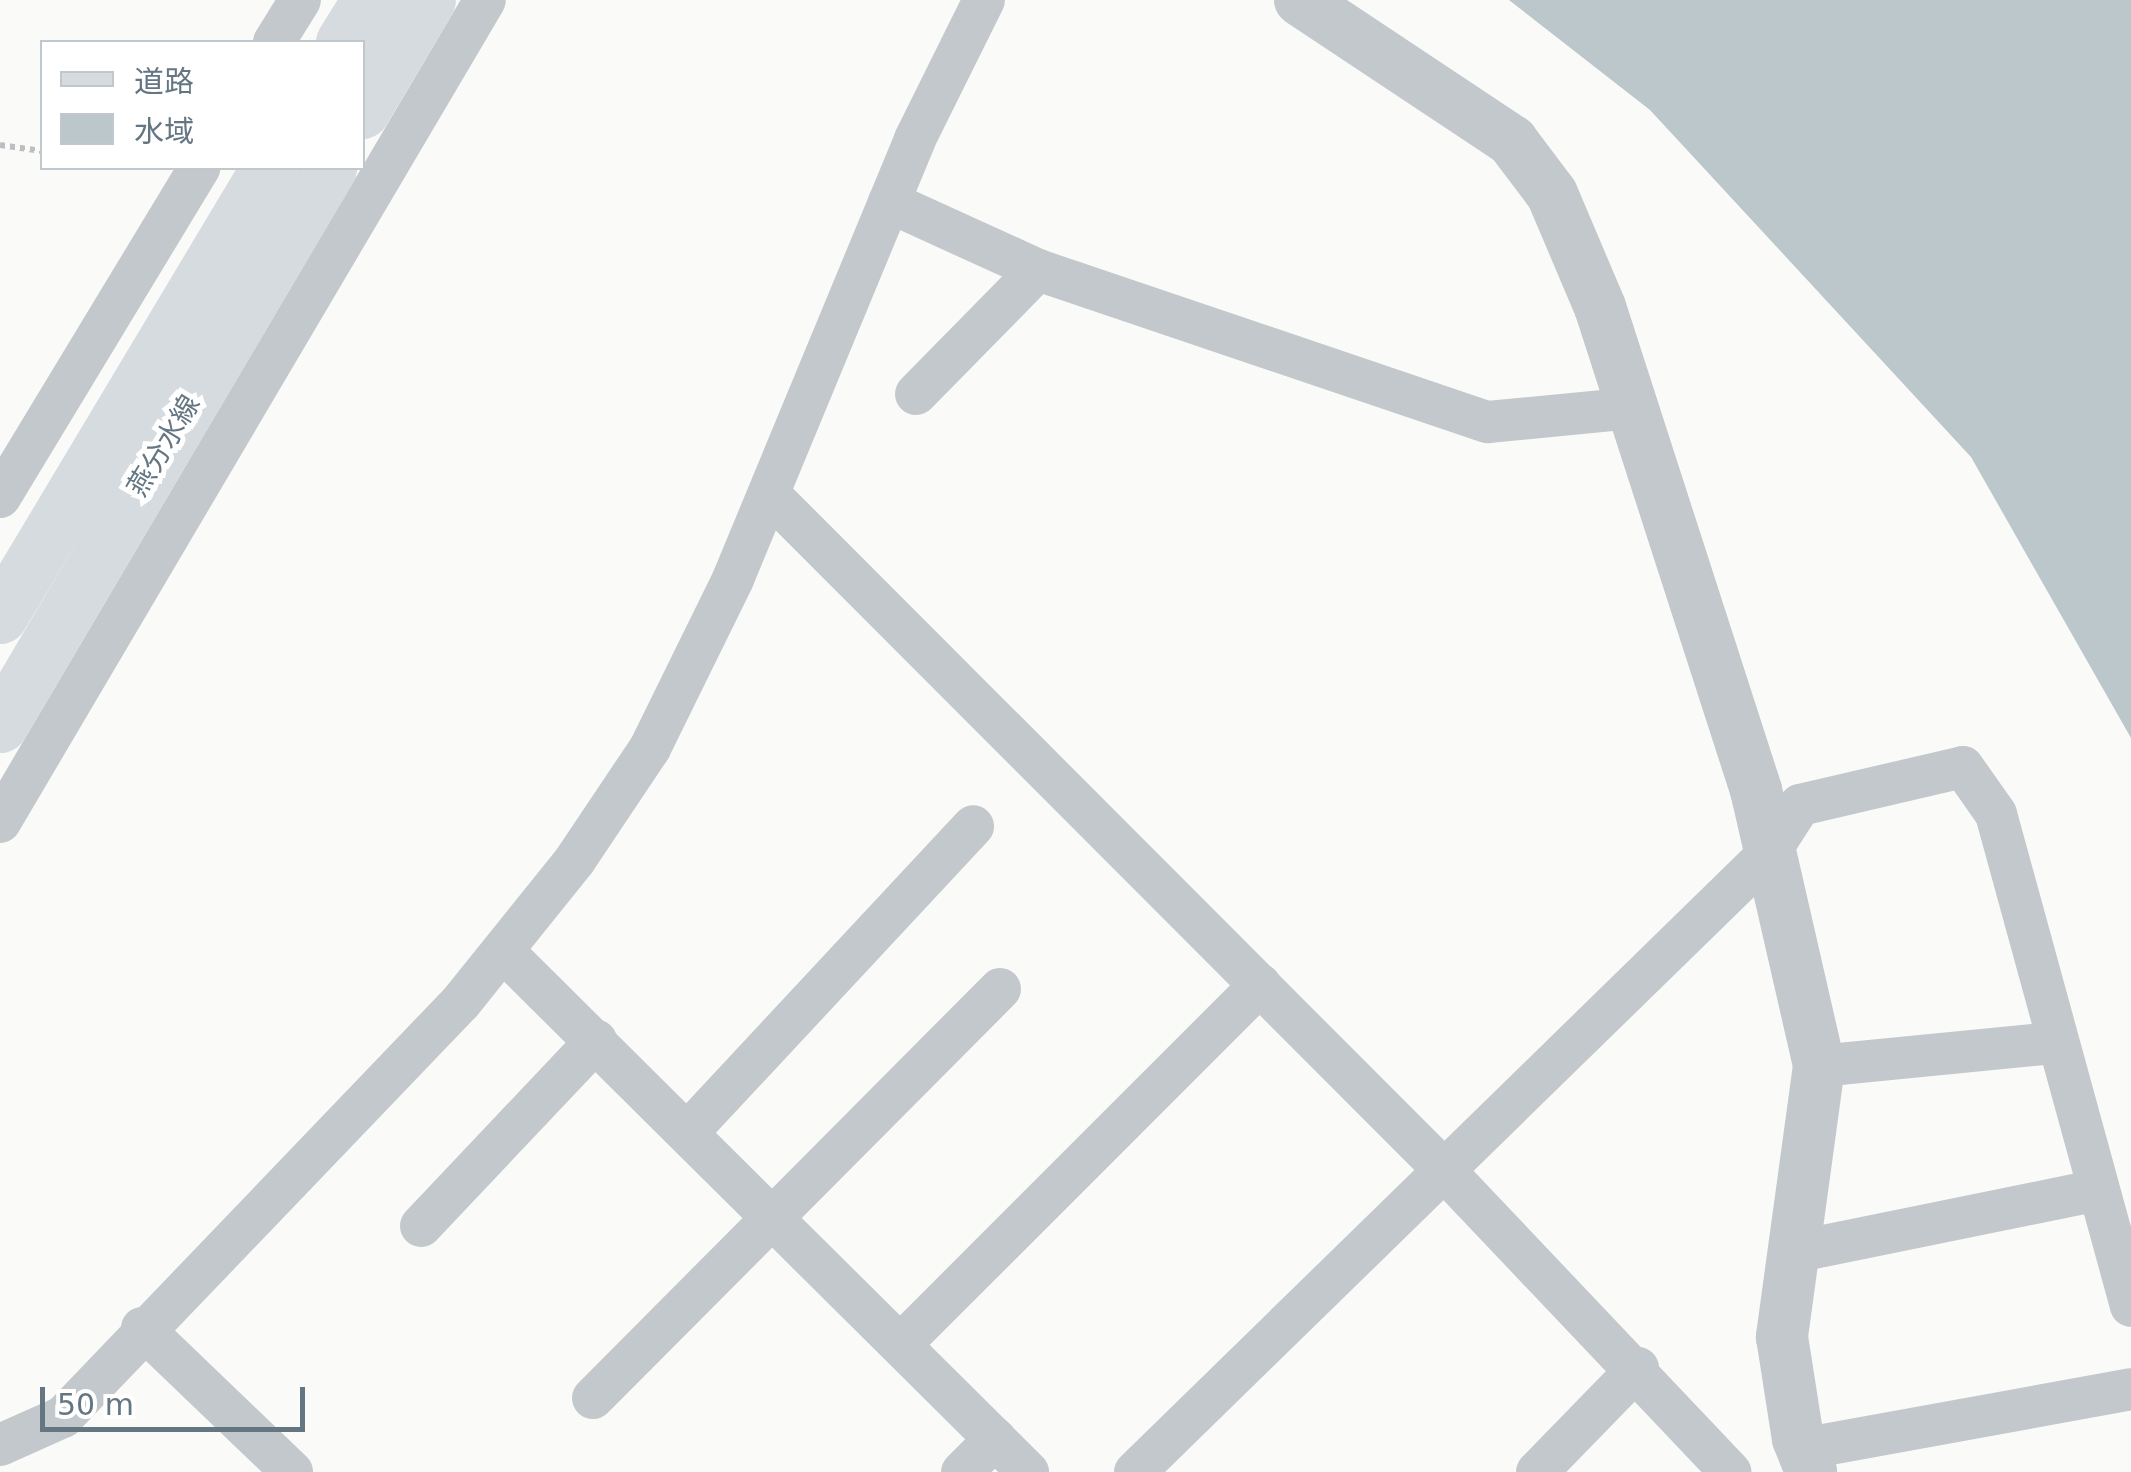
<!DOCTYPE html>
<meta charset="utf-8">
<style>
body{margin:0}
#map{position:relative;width:2131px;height:1472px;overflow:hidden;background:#fafaf8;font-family:"DejaVu Sans","Noto Sans JP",sans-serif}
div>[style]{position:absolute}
.water>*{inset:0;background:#bbc7cb}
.path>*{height:6px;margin-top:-3px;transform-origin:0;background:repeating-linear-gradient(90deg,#bbbfc2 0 5px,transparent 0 10px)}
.minor>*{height:42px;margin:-21px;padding:0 21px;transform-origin:21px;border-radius:21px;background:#c3c8cc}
.tertiary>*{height:52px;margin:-26px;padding:0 26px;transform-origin:26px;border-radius:26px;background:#c3c8cc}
.primary>*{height:55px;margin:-27.5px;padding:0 27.5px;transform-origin:27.5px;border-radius:27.5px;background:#d6dbdf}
span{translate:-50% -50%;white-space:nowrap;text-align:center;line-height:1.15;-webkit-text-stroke:10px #fff;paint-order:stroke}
.street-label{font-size:28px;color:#657683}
.legend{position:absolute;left:40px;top:40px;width:325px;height:130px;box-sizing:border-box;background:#fff;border:2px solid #c1c8cd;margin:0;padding:12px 18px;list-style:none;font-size:30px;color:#657683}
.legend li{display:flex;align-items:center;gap:20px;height:50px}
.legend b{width:50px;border:2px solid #c1c8cd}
.scale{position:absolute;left:40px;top:1387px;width:265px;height:45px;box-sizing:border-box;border:5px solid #657683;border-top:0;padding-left:12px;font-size:30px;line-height:35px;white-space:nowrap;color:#657683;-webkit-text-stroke:8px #fff;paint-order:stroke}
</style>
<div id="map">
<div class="water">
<div style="clip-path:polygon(1509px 0,2131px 0,2131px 738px,1971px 457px,1650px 110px)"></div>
</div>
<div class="path">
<div style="left:0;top:145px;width:42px;rotate:8.1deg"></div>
</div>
<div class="minor">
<div style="left:274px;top:42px;width:49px;rotate:-58.2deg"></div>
<div style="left:889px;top:202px;width:164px;rotate:24.5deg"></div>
<div style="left:916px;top:394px;width:174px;rotate:-45.5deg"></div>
<div style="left:1038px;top:270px;width:475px;rotate:18.7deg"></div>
<div style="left:1488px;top:422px;width:147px;rotate:-5.5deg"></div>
<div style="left:771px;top:496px;width:947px;rotate:45.04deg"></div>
<div style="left:1440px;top:1166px;width:422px;rotate:46.5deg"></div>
<div style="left:0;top:497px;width:385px;rotate:-58.8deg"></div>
<div style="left:0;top:822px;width:954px;rotate:-59.46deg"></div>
<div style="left:505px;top:953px;width:737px;rotate:44.78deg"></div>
<div style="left:1819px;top:1066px;width:235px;rotate:-5.6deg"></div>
<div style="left:688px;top:1132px;width:418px;rotate:-47deg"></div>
<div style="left:421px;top:1226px;width:255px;rotate:-46.6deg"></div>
<div style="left:1789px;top:1253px;width:315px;rotate:-11.5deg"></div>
<div style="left:142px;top:1328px;width:208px;rotate:43.8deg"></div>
<div style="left:901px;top:1344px;width:508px;rotate:-45deg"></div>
<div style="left:593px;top:1398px;width:577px;rotate:-45.14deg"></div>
<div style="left:0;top:1445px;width:69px;rotate:-24deg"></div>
<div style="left:63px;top:1417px;width:575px;rotate:-46.2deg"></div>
<div style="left:461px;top:1002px;width:182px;rotate:-51.2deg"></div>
<div style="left:575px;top:860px;width:135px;rotate:-56.2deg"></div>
<div style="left:650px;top:748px;width:188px;rotate:-63.8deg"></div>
<div style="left:733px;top:579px;width:476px;rotate:-67.5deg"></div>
<div style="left:915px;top:139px;width:155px;rotate:-63.6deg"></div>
<div style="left:1802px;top:1449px;width:334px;rotate:-10.3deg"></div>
<div style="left:962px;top:1472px;width:47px;rotate:-45deg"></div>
<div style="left:1135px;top:1472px;width:886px;rotate:-44.31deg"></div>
<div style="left:1769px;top:853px;width:57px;rotate:-57.1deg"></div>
<div style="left:1800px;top:805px;width:167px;rotate:-13.1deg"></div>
<div style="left:1963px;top:767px;width:57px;rotate:54.9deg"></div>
<div style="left:1996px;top:814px;width:510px;rotate:74.66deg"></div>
<div style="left:1537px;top:1472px;width:145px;rotate:-45.8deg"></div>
</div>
<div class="tertiary">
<div style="left:1300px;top:0;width:255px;rotate:33.6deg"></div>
<div style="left:1512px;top:141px;width:66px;rotate:53deg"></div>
<div style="left:1552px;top:194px;width:123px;rotate:67deg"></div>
<div style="left:1600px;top:307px;width:508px;rotate:72.1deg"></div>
<div style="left:1756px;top:790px;width:283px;rotate:77.1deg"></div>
<div style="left:1819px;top:1066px;width:274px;rotate:97.8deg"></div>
<div style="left:1782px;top:1337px;width:103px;rotate:81.1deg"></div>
<div style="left:1798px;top:1439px;width:35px;rotate:68deg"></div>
</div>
<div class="primary">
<div style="left:343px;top:42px;width:49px;rotate:-58.2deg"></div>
<div style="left:362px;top:111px;width:129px;rotate:-59.3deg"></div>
<div style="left:0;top:616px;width:522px;rotate:-59.11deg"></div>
<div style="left:0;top:725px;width:647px;rotate:-59.43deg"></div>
</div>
<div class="street-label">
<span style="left:164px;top:446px;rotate:-59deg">燕分水線</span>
</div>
<ul class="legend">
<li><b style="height:12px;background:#d6dbdf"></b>道路</li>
<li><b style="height:28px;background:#bbc7cb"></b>水域</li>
</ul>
<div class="scale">50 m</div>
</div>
